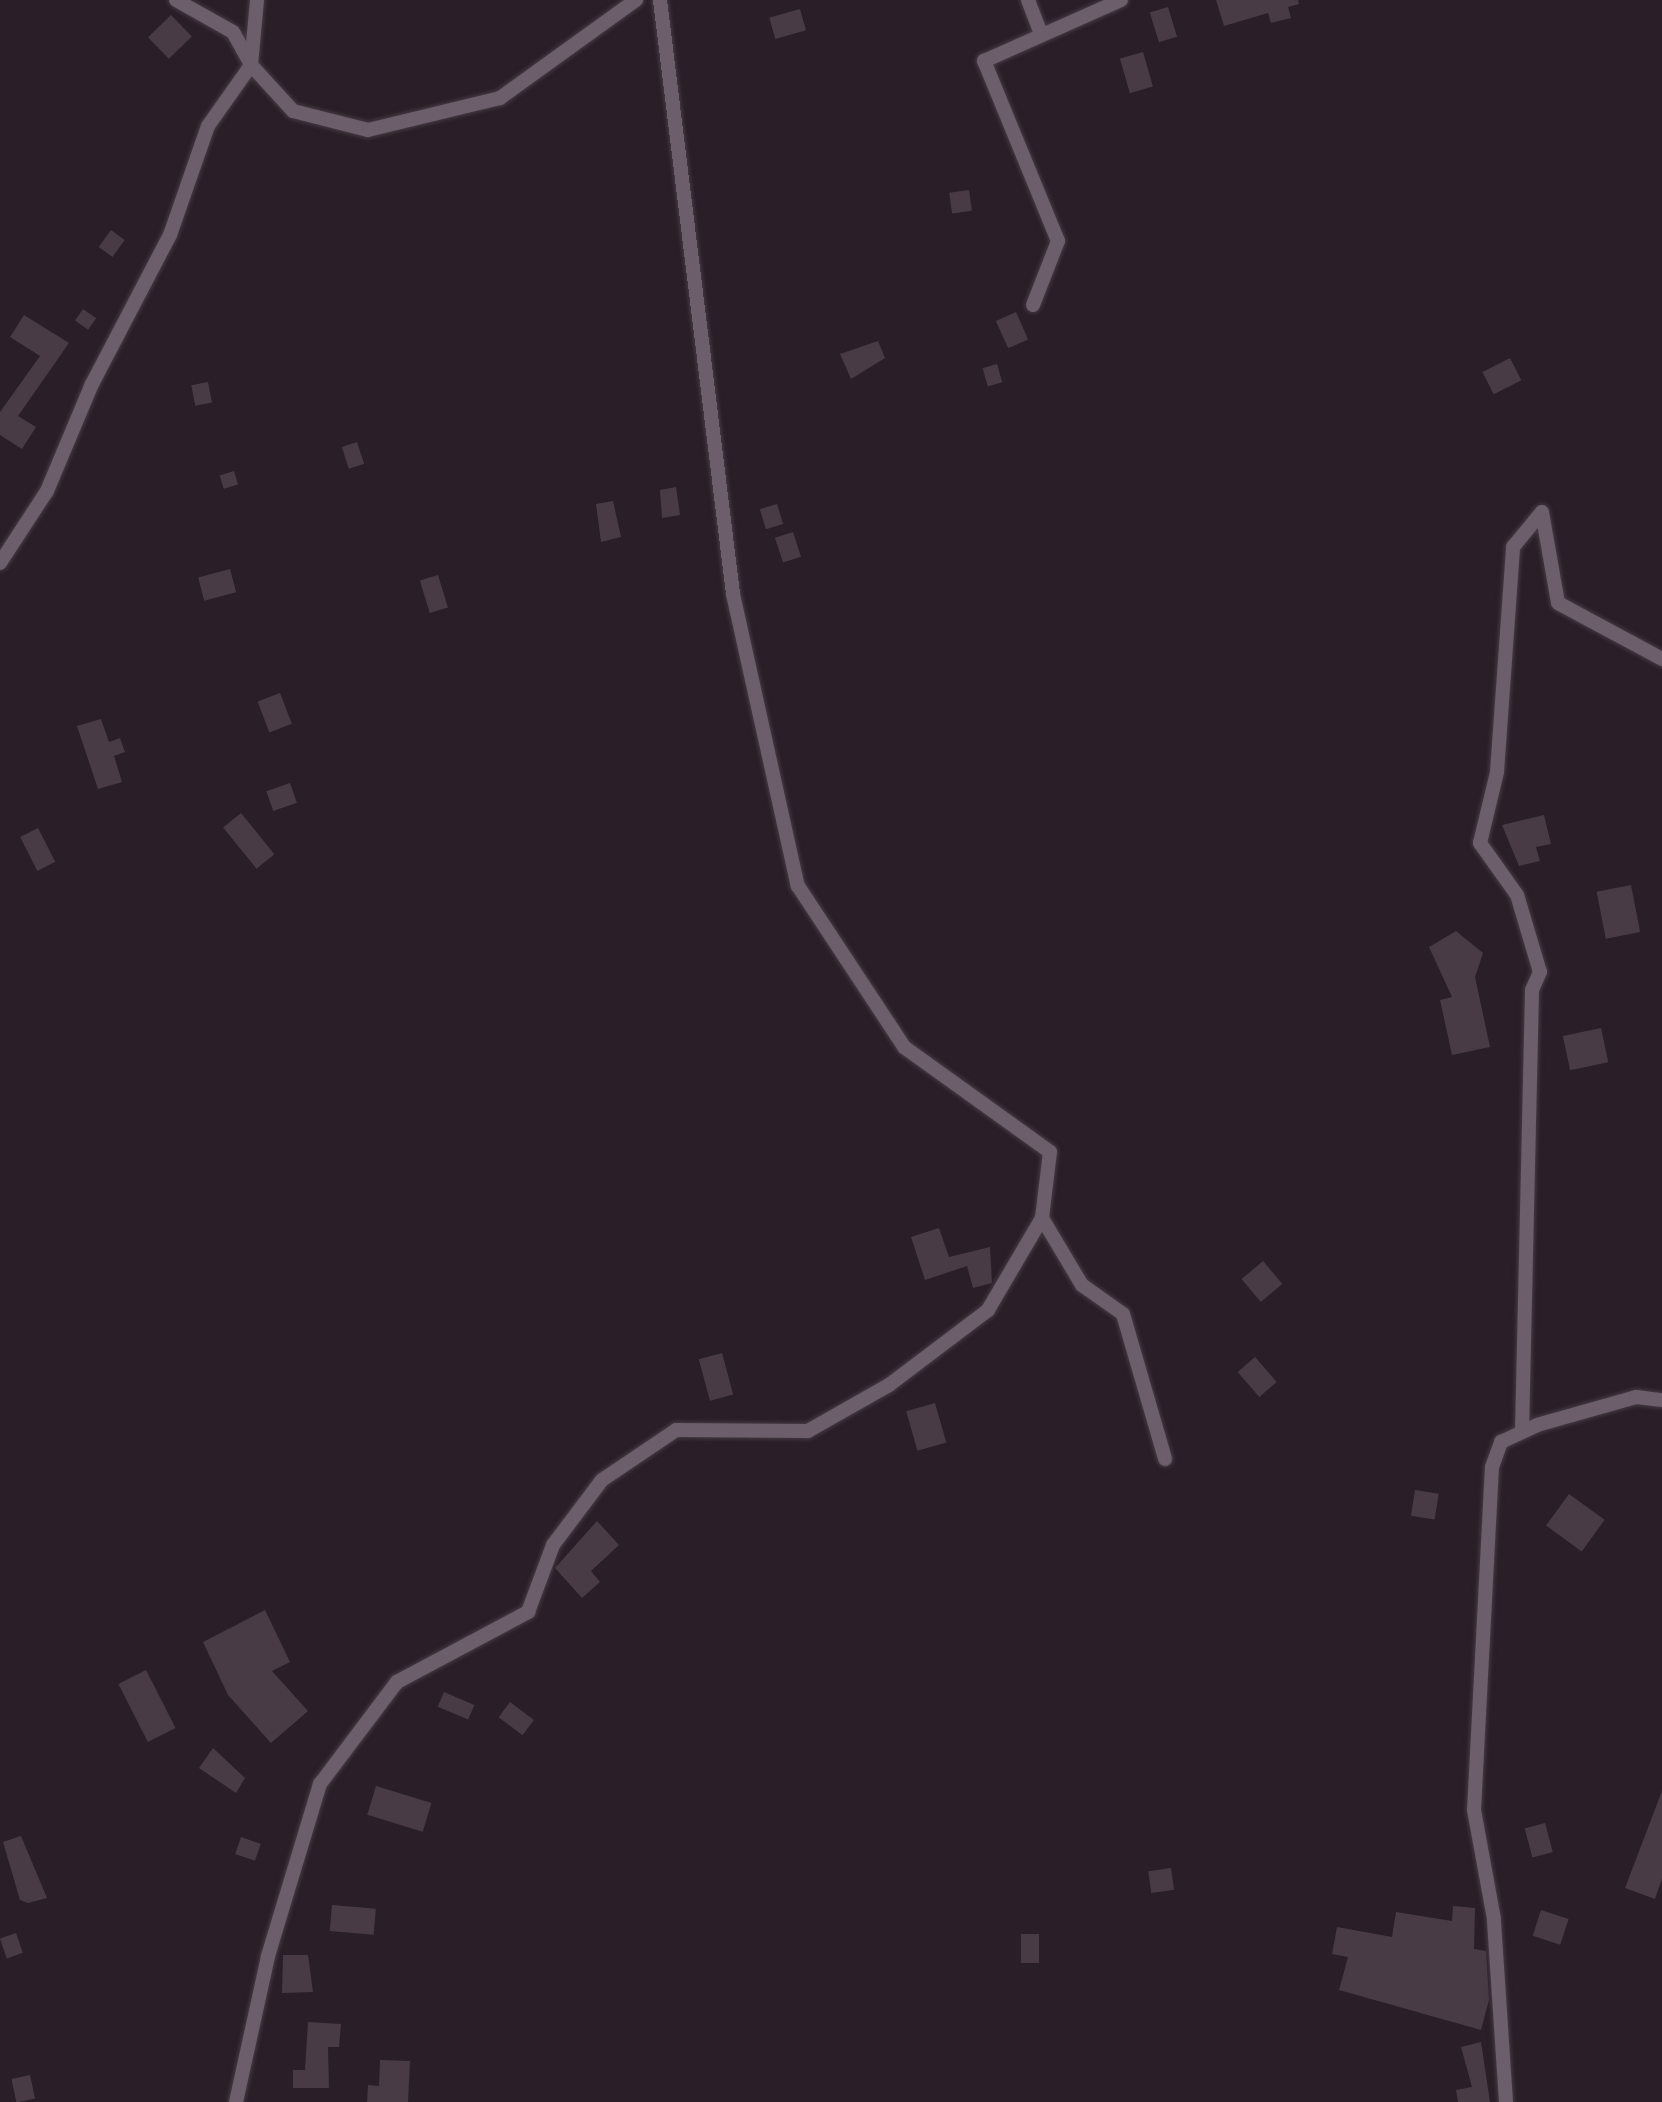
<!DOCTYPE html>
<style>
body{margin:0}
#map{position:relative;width:1662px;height:2102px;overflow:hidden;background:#2a1e28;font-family:Literata,serif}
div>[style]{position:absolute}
.building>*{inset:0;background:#483b46;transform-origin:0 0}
.roads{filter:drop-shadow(0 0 2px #453b44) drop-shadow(0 0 2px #453b44)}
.street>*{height:14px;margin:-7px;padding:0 7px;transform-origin:7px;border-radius:7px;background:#6c5e6a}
span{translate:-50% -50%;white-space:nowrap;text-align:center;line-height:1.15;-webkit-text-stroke:6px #2a1e28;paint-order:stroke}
</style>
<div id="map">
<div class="building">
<div style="clip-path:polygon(1216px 0,1298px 0,1299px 4px,1288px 7px,1291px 18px,1271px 23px,1268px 13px,1224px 26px)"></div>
<div style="left:1168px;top:7px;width:31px;height:19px;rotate:73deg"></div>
<div style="left:800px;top:9px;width:22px;height:32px;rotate:74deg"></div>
<div style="left:171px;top:15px;width:30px;height:32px;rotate:46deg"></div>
<div style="left:1143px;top:52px;width:36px;height:24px;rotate:74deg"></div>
<div style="left:969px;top:190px;width:21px;height:20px;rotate:82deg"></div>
<div style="left:111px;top:230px;width:17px;height:21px;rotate:36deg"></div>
<div style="left:83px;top:309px;width:16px;height:14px;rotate:35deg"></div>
<div style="left:1016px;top:312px;width:30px;height:22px;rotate:66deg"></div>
<div style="clip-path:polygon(24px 315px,69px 343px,18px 416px,36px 427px,22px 449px,0 435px,0 412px,40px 356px,10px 337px)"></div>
<div style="clip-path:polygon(878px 341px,885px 358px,851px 379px,840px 354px)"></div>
<div style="left:1510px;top:358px;width:25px;height:31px;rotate:63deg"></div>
<div style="left:997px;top:364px;width:19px;height:15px;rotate:74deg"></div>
<div style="left:208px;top:382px;width:21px;height:17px;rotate:79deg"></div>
<div style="left:357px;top:442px;width:23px;height:16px;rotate:72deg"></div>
<div style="left:234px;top:471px;width:14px;height:15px;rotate:73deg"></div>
<div style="clip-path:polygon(676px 487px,680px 515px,662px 518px,660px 490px)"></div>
<div style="clip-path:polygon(613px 501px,621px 537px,601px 542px,596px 504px)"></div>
<div style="left:777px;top:504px;width:21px;height:18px;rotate:73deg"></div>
<div style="left:793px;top:532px;width:26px;height:19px;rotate:72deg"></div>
<div style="left:230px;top:569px;width:24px;height:33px;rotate:75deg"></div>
<div style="left:438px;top:575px;width:34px;height:19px;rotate:73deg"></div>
<div style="left:280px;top:693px;width:33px;height:24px;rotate:69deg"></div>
<div style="clip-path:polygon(101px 719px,109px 742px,120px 738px,125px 752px,114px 756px,122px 782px,98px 789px,77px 726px)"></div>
<div style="left:290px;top:783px;width:21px;height:25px;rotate:71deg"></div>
<div style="left:241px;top:813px;width:53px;height:23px;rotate:51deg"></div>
<div style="clip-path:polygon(1544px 815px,1551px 844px,1536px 847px,1540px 861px,1519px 866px,1502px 825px)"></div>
<div style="left:38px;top:828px;width:38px;height:20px;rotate:63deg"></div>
<div style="left:1631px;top:885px;width:48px;height:35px;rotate:79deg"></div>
<div style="clip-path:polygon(1456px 931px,1483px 953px,1475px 977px,1490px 1047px,1452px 1055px,1440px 1000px,1452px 997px,1429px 947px)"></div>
<div style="left:1601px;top:1028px;width:35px;height:39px;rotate:78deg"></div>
<div style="clip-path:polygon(939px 1228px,949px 1257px,990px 1247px,992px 1283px,973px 1288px,967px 1266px,925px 1280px,911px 1237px)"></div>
<div style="left:1263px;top:1261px;width:30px;height:28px;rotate:50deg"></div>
<div style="left:722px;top:1353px;width:43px;height:24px;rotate:75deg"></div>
<div style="left:1255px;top:1357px;width:33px;height:23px;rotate:49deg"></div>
<div style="left:935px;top:1403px;width:41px;height:30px;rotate:74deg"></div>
<div style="left:1415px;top:1490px;width:24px;height:26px;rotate:9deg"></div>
<div style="left:1569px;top:1494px;width:44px;height:39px;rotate:36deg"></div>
<div style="clip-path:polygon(597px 1521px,619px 1545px,591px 1571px,600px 1582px,582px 1598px,555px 1568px)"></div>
<div style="clip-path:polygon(265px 1610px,290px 1662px,272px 1671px,308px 1711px,271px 1743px,228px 1695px,203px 1642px)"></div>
<div style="left:146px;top:1670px;width:65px;height:31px;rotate:63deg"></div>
<div style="left:444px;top:1692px;width:33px;height:16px;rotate:23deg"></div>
<div style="left:510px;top:1702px;width:30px;height:19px;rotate:37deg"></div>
<div style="clip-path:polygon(213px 1748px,245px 1778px,236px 1793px,199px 1768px)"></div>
<div style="left:376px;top:1786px;width:58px;height:30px;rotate:17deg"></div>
<div style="clip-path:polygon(1662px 1791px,1662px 1879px,1655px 1899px,1625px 1888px)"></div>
<div style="left:1545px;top:1823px;width:30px;height:21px;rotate:75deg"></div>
<div style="clip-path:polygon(21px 1836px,47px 1898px,28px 1903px,20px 1900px,3px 1842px)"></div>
<div style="left:241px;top:1837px;width:21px;height:18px;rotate:19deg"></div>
<div style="left:1171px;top:1868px;width:22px;height:23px;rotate:82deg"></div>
<div style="left:332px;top:1905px;width:44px;height:26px;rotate:5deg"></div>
<div style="clip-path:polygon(1453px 1906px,1475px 1908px,1474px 1949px,1486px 1951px,1489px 2000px,1481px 2030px,1339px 1990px,1348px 1957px,1332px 1954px,1337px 1927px,1392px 1937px,1396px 1912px,1452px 1921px)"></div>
<div style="left:1541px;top:1910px;width:29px;height:27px;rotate:18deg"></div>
<div style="left:16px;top:1933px;width:21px;height:17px;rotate:71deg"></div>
<div style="left:1021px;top:1934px;width:18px;height:29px"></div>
<div style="clip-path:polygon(283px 1955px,308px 1955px,313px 1992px,282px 1993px)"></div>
<div style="clip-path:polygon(308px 2022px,341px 2024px,339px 2047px,328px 2047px,329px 2088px,293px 2088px,293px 2070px,305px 2070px)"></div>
<div style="clip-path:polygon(1481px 2042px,1490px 2102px,1458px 2102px,1456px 2090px,1472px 2087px,1461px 2047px)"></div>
<div style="clip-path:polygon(380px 2060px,410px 2061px,408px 2102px,367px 2102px,368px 2085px,379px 2086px)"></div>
<div style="left:30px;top:2075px;width:24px;height:19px;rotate:78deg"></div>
</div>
<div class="roads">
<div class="street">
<div style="left:176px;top:0;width:65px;rotate:29.3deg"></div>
<div style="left:233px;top:32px;width:38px;rotate:61deg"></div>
<div style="left:251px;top:65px;width:65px;rotate:-84.7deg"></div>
<div style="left:660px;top:0;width:598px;rotate:82.99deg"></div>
<div style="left:733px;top:594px;width:299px;rotate:77.5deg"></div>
<div style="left:798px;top:886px;width:193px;rotate:56.6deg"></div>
<div style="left:904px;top:1047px;width:180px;rotate:35.7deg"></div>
<div style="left:1050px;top:1152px;width:66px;rotate:96.9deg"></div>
<div style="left:1042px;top:1218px;width:78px;rotate:59.2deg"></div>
<div style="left:1082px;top:1285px;width:50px;rotate:35.3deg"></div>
<div style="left:1123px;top:1314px;width:151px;rotate:73.8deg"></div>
<div style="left:1028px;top:0;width:34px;rotate:69deg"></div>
<div style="left:1033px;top:305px;width:69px;rotate:-68.7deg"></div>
<div style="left:1058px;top:241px;width:195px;rotate:-112.3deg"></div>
<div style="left:984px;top:61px;width:150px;rotate:-24deg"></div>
<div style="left:1542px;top:512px;width:92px;rotate:80deg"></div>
<div style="left:1558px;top:603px;width:118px;rotate:28.3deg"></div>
<div style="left:0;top:563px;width:86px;rotate:-56.9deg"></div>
<div style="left:47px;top:491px;width:116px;rotate:-67.2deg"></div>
<div style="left:92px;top:384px;width:168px;rotate:-62.4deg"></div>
<div style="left:170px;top:235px;width:115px;rotate:-70.8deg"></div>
<div style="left:208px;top:126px;width:75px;rotate:-54.8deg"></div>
<div style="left:251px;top:65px;width:62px;rotate:47.6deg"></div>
<div style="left:293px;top:111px;width:77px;rotate:14.2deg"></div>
<div style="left:368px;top:130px;width:136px;rotate:-13.6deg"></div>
<div style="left:500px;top:98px;width:168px;rotate:-35.8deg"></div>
<div style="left:1522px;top:1432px;width:442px;rotate:-88.7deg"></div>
<div style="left:1532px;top:990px;width:20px;rotate:-66deg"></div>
<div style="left:1540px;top:972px;width:80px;rotate:-106.6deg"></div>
<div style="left:1517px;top:895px;width:64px;rotate:-125.4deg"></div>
<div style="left:1480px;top:843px;width:73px;rotate:-76.5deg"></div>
<div style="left:1497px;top:772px;width:226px;rotate:-85.9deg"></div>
<div style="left:1513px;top:547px;width:45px;rotate:-50.4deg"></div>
<div style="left:236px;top:2102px;width:149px;rotate:-77.6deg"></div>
<div style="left:268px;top:1956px;width:180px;rotate:-73.2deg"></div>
<div style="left:320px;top:1784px;width:128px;rotate:-53deg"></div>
<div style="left:397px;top:1682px;width:149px;rotate:-28.1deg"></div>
<div style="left:528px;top:1612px;width:72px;rotate:-69.5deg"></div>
<div style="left:553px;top:1545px;width:81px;rotate:-53deg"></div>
<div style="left:602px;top:1480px;width:89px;rotate:-34deg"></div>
<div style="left:676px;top:1430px;width:132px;rotate:0.4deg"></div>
<div style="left:808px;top:1431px;width:93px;rotate:-29.6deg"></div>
<div style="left:889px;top:1385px;width:124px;rotate:-37.1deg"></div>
<div style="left:988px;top:1310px;width:107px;rotate:-59.6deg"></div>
<div style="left:1506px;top:2102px;width:183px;rotate:-93.8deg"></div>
<div style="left:1494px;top:1919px;width:111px;rotate:-100.4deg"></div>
<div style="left:1474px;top:1810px;width:343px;rotate:-87deg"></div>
<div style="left:1492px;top:1467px;width:27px;rotate:-70deg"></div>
<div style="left:1501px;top:1442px;width:40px;rotate:-25deg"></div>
<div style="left:1537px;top:1425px;width:103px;rotate:-15.8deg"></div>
<div style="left:1636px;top:1397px;width:26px;rotate:7deg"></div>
</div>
</div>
</div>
